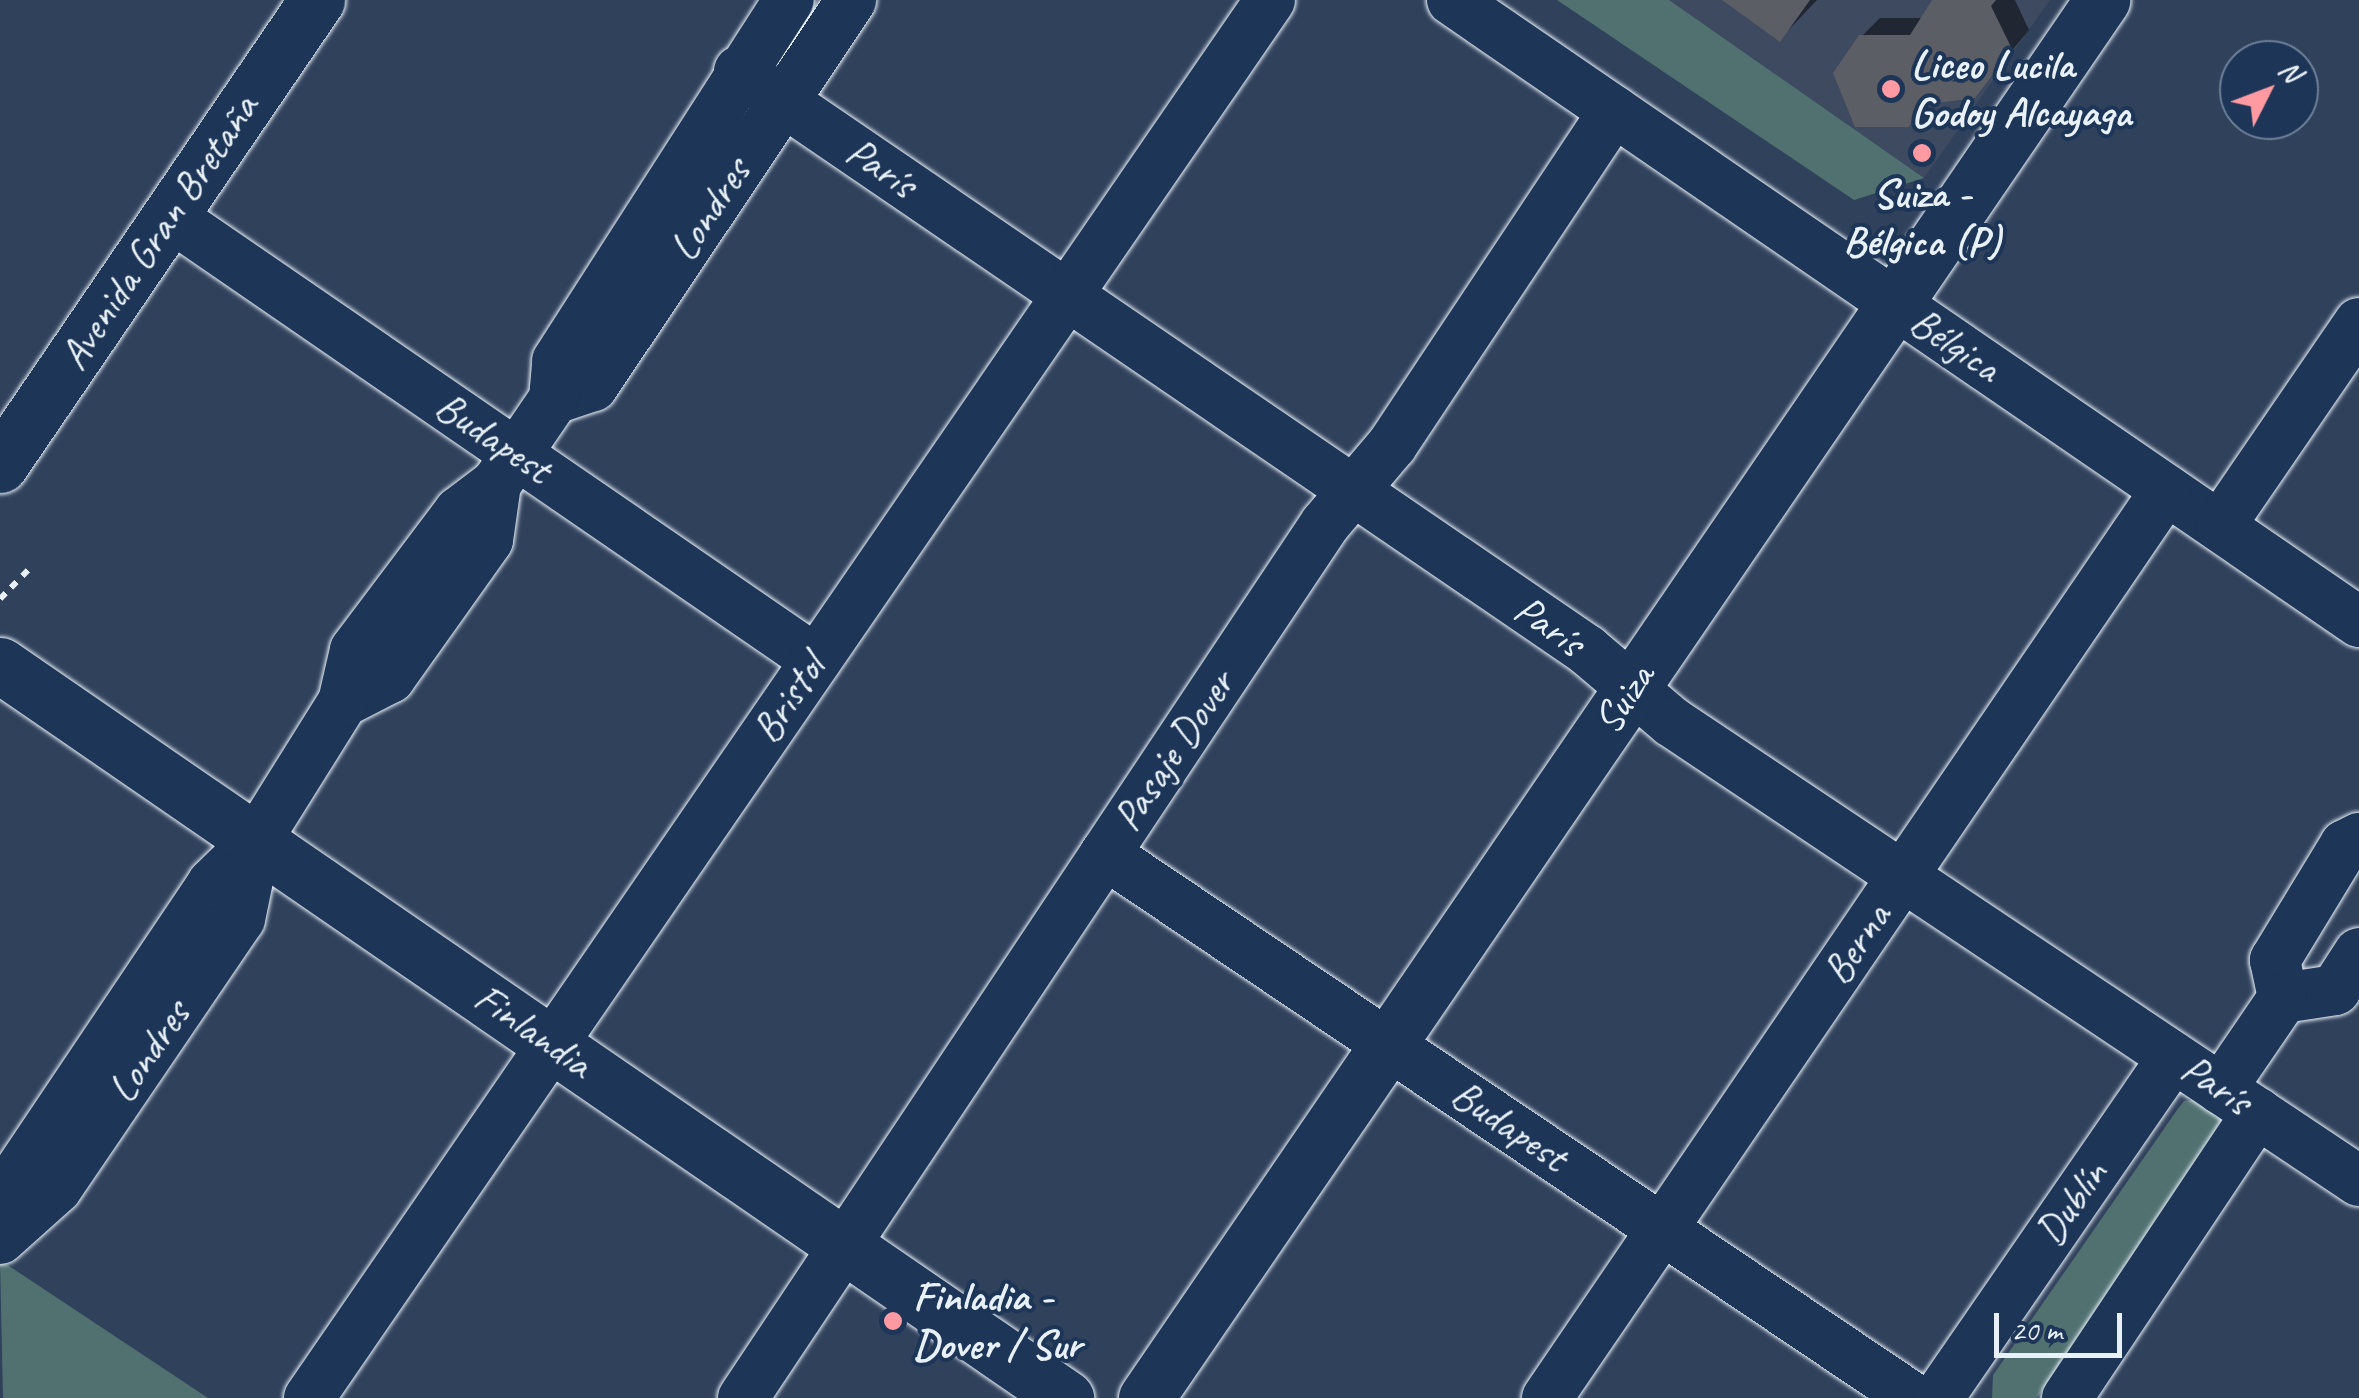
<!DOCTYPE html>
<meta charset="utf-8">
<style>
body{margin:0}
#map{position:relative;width:2359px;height:1398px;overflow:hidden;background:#30415c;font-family:Caveat,sans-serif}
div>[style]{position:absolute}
.built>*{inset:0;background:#3d4a5f}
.green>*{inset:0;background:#517171}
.shadow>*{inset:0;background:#0007}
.building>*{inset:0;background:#5c5e66}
.path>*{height:6px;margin-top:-3px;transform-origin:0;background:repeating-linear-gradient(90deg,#e8f1f8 0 8px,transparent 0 16px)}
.roads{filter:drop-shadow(0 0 2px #e8f1f8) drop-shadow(0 0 2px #e8f1f8)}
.street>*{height:50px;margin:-25px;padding:0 25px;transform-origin:25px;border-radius:25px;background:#1d3557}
.secondary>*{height:55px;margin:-27.5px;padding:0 27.5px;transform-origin:27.5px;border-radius:27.5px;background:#1d3557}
.dots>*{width:28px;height:28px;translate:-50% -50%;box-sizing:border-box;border:5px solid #1d3557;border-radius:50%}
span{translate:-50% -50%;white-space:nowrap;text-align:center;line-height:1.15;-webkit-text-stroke:8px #1d3557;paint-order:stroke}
.poi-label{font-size:42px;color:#e8f1f8;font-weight:700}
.left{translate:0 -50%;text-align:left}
.street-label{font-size:42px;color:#e8f1f8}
.north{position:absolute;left:2219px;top:40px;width:100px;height:100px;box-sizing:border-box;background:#1d3557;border:2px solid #6e8097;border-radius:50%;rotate:48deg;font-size:28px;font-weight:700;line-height:40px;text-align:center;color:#e8f1f8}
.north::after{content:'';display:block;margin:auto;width:35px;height:45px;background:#ff9aa2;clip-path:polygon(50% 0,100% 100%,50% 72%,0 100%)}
.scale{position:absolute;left:1994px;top:1313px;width:128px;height:45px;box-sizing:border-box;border:5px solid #e8f1f8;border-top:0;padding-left:12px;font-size:30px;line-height:35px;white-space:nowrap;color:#e8f1f8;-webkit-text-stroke:8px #1d3557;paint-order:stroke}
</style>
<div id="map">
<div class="built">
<div style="clip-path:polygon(1669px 0,2050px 0,1924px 178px)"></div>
</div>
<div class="green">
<div style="clip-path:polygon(1557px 0,1669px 0,1924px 178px,1854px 200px)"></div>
<div style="clip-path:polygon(2202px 1099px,2218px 1104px,2223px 1127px,2037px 1398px,1992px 1398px,1993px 1375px,2177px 1110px,2184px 1101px)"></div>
<div style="clip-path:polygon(0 1260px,208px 1398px,3px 1398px)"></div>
</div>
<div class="shadow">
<div style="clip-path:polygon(1726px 0,1817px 0,1780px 39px)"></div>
<div style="clip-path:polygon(1935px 0,2015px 0,2029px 30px,1974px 96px,1929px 102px,1908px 124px,1861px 37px,1880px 18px,1927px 18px)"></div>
</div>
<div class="building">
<div style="clip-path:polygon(1722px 0,1810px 0,1780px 42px)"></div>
<div style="clip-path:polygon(1932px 0,1996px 0,1991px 6px,2012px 49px,1975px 98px,1921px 105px,1909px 127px,1855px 127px,1833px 73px,1859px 35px,1910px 35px)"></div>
</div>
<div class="path">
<div style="left:0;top:599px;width:47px;rotate:-45.9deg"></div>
</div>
<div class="roads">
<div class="street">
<div style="left:1452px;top:0;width:1100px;rotate:34.44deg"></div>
<div style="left:739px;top:71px;width:1027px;rotate:34.32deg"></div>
<div style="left:1587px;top:650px;width:111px;rotate:40.3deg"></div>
<div style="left:1672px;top:722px;width:826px;rotate:33.75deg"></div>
<div style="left:170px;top:216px;width:784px;rotate:34.5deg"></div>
<div style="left:554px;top:399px;width:41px;rotate:-18.4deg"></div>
<div style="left:593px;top:386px;width:464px;rotate:-56.2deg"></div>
<div style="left:2220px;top:526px;width:246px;rotate:-55.6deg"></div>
<div style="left:343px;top:702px;width:53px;rotate:-27.1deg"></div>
<div style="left:390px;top:678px;width:169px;rotate:-54.6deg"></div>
<div style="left:488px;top:540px;width:57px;rotate:-81.9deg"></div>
<div style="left:2359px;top:838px;width:16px;rotate:153deg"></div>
<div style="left:2345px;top:845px;width:135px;rotate:121.3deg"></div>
<div style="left:2275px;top:960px;width:39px;rotate:78deg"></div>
<div style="left:2283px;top:998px;width:53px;rotate:-8.7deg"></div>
<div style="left:2335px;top:990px;width:44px;rotate:-57deg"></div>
<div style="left:1105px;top:854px;width:974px;rotate:33.95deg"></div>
<div style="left:2221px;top:1089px;width:110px;rotate:-55.7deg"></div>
<div style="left:0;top:1200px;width:381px;rotate:-56.1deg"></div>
<div style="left:212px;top:884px;width:62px;rotate:-44.3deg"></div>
<div style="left:256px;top:841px;width:164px;rotate:-58deg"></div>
<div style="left:343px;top:702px;width:53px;rotate:-77deg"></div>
<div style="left:355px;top:650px;width:173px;rotate:-53deg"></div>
<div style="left:459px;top:512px;width:46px;rotate:-37.1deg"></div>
<div style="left:496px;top:484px;width:103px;rotate:-55.7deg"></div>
<div style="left:554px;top:399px;width:38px;rotate:-85deg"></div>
<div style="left:557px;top:361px;width:429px;rotate:-57.3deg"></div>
<div style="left:0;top:1239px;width:76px;rotate:-41.8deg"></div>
<div style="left:57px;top:1188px;width:325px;rotate:-55.8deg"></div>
<div style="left:240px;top:919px;width:80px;rotate:-78.4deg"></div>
<div style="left:309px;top:1398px;width:1696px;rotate:-55.49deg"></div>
<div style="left:743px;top:1398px;width:1050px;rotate:-56.34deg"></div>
<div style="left:1325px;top:524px;width:104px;rotate:-49.7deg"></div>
<div style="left:1392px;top:445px;width:401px;rotate:-56.4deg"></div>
<div style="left:1547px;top:1398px;width:1099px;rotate:-55.72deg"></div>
<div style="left:1938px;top:1398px;width:414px;rotate:-55.4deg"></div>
<div style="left:2067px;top:1398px;width:343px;rotate:-56.3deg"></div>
</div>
<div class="secondary">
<div style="left:0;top:465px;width:563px;rotate:-55.72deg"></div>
<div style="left:0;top:665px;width:1294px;rotate:34.51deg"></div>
<div style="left:1146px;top:1398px;width:1694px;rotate:-55.63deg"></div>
</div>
</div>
<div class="dots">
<div style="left:1891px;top:89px;background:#ff9aa2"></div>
<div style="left:1922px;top:153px;background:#ff9aa2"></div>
<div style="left:893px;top:1321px;background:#ff9aa2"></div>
</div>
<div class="poi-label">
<span class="left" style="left:1911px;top:89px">Liceo Lucila<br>Godoy Alcayaga</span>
<span style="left:1922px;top:218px">Suiza -<br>Bélgica (P)</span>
<span class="left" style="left:913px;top:1321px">Finladia -<br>Dover / Sur</span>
</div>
<div class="street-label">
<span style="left:881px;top:168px;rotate:34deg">París</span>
<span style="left:710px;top:210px;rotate:-57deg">Londres</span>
<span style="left:159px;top:232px;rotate:-56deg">Avenida Gran Bretaña</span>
<span style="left:1955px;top:345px;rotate:34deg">Bélgica</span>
<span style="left:493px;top:438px;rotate:34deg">Budapest</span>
<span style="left:1549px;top:626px;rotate:35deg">París</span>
<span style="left:789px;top:699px;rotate:-56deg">Bristol</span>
<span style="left:1624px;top:699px;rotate:-56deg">Suiza</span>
<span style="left:1174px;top:751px;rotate:-56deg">Pasaje Dover</span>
<span style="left:1857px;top:944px;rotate:-56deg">Berna</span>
<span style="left:533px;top:1031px;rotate:35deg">Finlandia</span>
<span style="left:149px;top:1052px;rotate:-56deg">Londres</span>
<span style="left:2216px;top:1085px;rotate:34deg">París</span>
<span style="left:1509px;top:1126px;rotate:34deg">Budapest</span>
<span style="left:2072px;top:1203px;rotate:-55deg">Dublín</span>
</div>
<div class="north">N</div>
<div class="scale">20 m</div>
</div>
